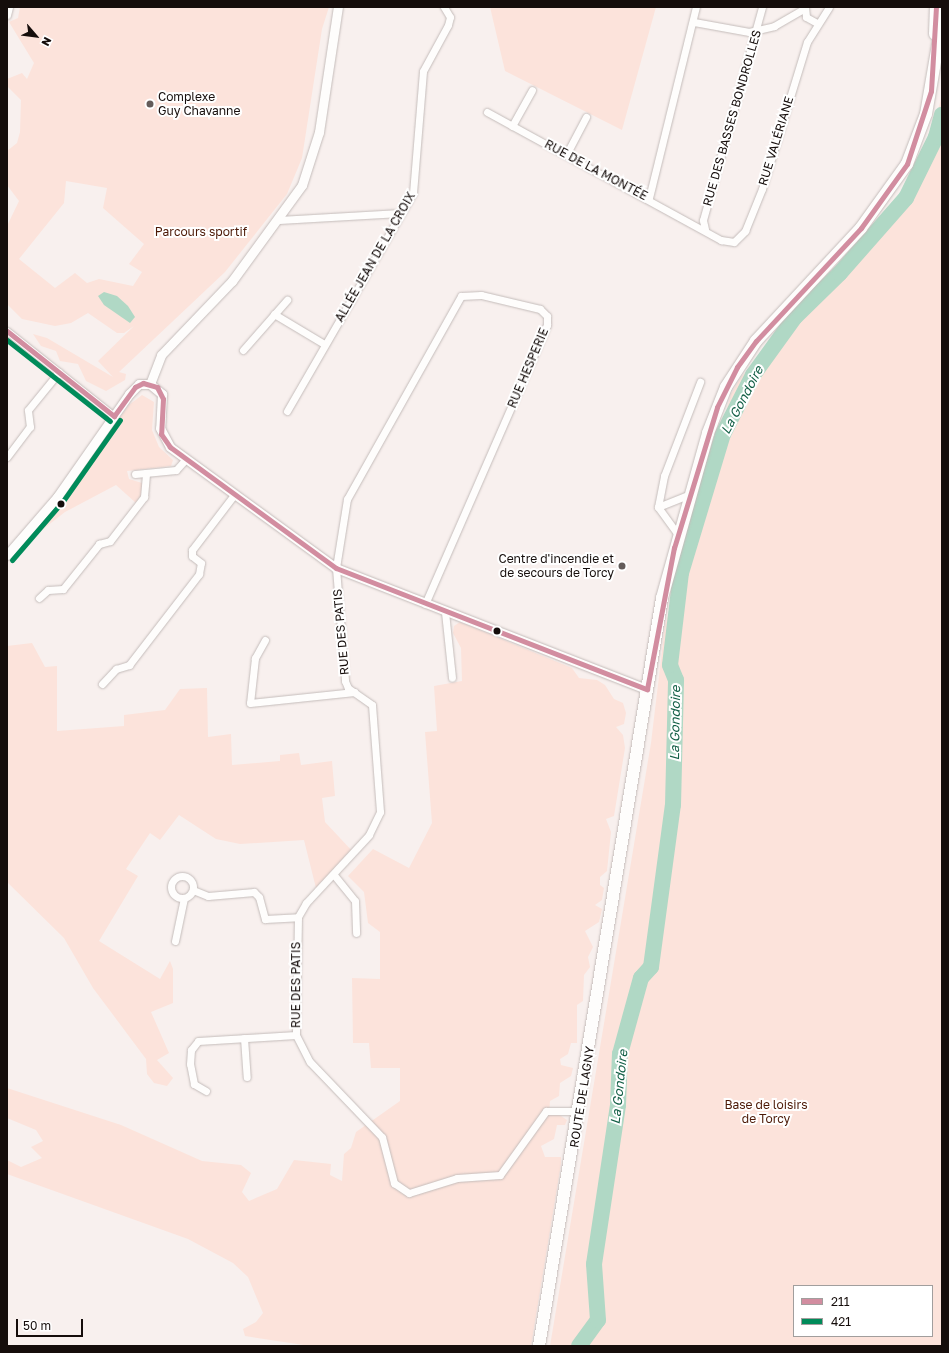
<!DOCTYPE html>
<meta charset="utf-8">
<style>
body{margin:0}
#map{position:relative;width:949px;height:1353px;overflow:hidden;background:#f8f0ee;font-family:"Golos Text",sans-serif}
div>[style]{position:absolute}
.green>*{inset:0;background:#fce3db}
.water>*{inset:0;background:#b0d8c5}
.river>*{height:16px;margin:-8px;padding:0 8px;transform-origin:8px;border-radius:8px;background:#b0d8c5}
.roads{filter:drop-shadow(0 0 1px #c4bcba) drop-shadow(0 0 1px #c4bcba)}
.minor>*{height:7px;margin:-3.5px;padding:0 3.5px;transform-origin:3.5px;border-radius:3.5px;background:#fefdfc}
.minor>.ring{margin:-3.5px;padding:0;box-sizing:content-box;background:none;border:7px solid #fefdfc;border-radius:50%}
.tertiary>*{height:9px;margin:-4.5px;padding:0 4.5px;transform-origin:4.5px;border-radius:4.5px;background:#fefdfc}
.primary>*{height:12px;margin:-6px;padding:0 6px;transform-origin:6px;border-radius:6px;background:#fefdfc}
.bus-1>*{height:5px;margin:-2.5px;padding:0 2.5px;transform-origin:2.5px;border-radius:2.5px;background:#d28da0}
.bus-2>*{height:5px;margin:-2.5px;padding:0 2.5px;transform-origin:2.5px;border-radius:2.5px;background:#008b5a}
.dots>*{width:11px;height:11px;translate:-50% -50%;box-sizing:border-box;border:2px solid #fff;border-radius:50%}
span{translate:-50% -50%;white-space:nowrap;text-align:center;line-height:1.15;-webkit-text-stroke:4px #fff;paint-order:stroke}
.poi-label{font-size:12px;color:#150d0b}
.left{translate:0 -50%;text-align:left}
.right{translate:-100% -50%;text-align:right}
.street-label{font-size:12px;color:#150d0b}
.park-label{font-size:12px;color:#4c1906}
.water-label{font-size:13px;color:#146047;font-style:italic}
.frame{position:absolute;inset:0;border:8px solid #150d0b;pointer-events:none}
.legend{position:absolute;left:793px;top:1285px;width:140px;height:52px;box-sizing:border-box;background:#fff;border:1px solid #a19e9d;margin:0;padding:5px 7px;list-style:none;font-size:12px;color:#150d0b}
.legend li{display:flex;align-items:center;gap:8px;height:20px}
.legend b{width:20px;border:1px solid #a19e9d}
.north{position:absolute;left:16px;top:16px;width:40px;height:40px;-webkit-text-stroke:3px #fff;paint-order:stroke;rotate:118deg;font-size:11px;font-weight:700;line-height:16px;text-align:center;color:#150d0b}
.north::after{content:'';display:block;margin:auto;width:14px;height:18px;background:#150d0b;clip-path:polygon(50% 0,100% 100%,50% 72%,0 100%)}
.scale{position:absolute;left:16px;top:1319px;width:67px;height:18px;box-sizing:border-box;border:2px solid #150d0b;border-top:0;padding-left:5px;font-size:12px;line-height:14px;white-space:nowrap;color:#150d0b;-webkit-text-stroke:3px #fff;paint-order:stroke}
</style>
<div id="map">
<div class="green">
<div style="clip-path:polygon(evenodd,20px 7px,329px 7px,322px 29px,302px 158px,287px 194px,225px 272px,119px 372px,126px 374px,125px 380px,106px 391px,86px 381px,78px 364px,60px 361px,56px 351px,41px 346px,33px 334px,47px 338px,113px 377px,98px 361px,134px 326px,124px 333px,117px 333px,88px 313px,71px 323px,55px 326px,22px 319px,7px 304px,7px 226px,19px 201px,7px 185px,7px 151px,17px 143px,20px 132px,21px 100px,7px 86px,7px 79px,22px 73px,27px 79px,34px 63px,9px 22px,18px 18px,20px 7px,66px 181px,107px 188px,103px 208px,144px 244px,129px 264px,142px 272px,133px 286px,99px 279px,87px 283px,75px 273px,55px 288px,19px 259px,64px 203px,66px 181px)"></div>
<div style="clip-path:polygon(490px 7px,656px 7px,622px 130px,505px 71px)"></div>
<div style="clip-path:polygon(evenodd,942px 95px,942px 1346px,550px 1346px,651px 743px,665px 626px,731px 394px,741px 377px,880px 225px,909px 185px,927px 153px,942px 95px,794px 1286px,932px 1286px,932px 1336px,794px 1336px,794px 1286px)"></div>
<div style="clip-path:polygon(142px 395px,154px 402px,152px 430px,159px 447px,173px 460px,171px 466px,127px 471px,129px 479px,142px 483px,143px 492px,136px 503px,116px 485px,65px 512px,42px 530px,129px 405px)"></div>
<div style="clip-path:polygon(460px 622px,572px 668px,579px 678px,597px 680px,605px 685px,614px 699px,623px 703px,626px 713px,624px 724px,616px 727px,623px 735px,625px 748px,614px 816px,606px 819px,611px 832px,607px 871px,600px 877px,600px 885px,604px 888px,602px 900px,595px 905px,602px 909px,599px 922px,585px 931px,593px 947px,588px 957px,590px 967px,584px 975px,583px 1001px,577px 1005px,577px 1043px,571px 1043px,568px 1054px,560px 1059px,561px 1065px,573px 1068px,571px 1076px,560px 1083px,559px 1096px,550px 1101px,549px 1115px,558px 1114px,567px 1120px,565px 1125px,557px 1125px,554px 1139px,541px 1146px,545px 1157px,561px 1157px,561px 1164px,531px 1346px,310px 1346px,245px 1336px,243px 1329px,256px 1322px,263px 1313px,248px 1277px,233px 1263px,188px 1239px,7px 1174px,7px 1160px,21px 1167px,42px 1158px,31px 1147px,43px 1141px,36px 1130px,7px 1118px,7px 1088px,121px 1125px,202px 1161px,241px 1165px,251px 1173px,242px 1192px,249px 1201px,277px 1189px,294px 1160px,331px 1164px,330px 1175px,342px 1181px,344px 1154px,351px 1148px,356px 1132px,400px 1101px,400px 1068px,371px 1068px,369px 1043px,353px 1043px,352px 978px,380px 979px,380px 932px,368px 923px,364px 892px,348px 876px,373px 849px,409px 868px,432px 823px,425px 732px,437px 731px,434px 686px,462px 681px,461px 648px,453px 633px,454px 626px)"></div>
<div style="clip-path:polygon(32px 643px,45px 667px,57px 666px,57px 731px,124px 726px,124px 715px,165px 710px,180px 689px,207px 688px,208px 737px,231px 734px,232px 765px,280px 761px,280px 755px,299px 753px,301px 765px,332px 761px,335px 796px,322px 798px,325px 822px,354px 853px,317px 892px,304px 840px,240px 844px,216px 839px,179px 815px,160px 840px,150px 833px,126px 869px,138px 876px,99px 941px,160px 979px,170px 961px,173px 969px,173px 1003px,151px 1012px,169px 1053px,157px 1060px,173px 1078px,167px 1086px,154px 1083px,147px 1074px,146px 1059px,93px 988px,64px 938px,7px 882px,7px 646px)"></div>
</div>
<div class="water">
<div style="clip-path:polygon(104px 292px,117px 296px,128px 306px,135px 317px,130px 323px,104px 305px,98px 296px)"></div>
</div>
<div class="river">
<div style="left:579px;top:1346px;width:32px;rotate:-54deg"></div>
<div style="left:598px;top:1320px;width:56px;rotate:-94.1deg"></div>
<div style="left:594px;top:1264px;width:161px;rotate:-81.4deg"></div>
<div style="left:618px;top:1105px;width:51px;rotate:-87.8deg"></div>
<div style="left:620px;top:1054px;width:79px;rotate:-74.6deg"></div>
<div style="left:641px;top:978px;width:15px;rotate:-48deg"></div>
<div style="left:651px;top:967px;width:163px;rotate:-82.3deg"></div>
<div style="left:673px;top:805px;width:125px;rotate:-88.6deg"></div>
<div style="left:676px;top:680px;width:16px;rotate:-112deg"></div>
<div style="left:670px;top:665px;width:93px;rotate:-83.2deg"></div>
<div style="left:681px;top:573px;width:145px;rotate:-73.2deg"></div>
<div style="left:723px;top:434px;width:66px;rotate:-63deg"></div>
<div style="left:753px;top:375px;width:72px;rotate:-54.1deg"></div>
<div style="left:795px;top:317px;width:63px;rotate:-44.4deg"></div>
<div style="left:840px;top:273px;width:100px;rotate:-48.7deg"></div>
<div style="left:906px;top:198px;width:68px;rotate:-63.8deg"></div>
<div style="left:936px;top:137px;width:23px;rotate:-75deg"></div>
</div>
<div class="roads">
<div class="minor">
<div style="left:805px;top:7px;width:10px;rotate:84deg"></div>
<div style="left:806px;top:17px;width:13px;rotate:29deg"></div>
<div style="left:7px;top:15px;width:8px;rotate:-76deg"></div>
<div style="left:694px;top:22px;width:56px;rotate:10.3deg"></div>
<div style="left:749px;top:32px;width:26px;rotate:-13deg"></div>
<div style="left:774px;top:26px;width:34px;rotate:-30deg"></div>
<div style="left:487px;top:112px;width:267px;rotate:28.7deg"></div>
<div style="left:721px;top:240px;width:13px;rotate:9deg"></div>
<div style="left:734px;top:242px;width:16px;rotate:-45deg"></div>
<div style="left:745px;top:231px;width:45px;rotate:-68deg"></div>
<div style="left:762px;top:189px;width:154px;rotate:-73deg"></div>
<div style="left:807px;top:42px;width:41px;rotate:-57.8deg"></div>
<div style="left:512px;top:126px;width:41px;rotate:-60.9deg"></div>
<div style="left:566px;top:155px;width:43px;rotate:-62.2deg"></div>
<div style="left:649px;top:198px;width:197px;rotate:-76.2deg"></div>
<div style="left:279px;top:220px;width:121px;rotate:-3.3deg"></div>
<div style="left:705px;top:229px;width:9px;rotate:-103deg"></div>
<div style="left:703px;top:220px;width:221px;rotate:-74.5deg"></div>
<div style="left:274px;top:314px;width:58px;rotate:31deg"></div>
<div style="left:7px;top:331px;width:137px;rotate:38.5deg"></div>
<div style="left:243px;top:350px;width:67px;rotate:-48.7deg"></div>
<div style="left:287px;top:411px;width:252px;rotate:-60deg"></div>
<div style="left:413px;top:193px;width:122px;rotate:-85.3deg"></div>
<div style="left:423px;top:71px;width:52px;rotate:-61.5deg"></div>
<div style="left:448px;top:25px;width:8px;rotate:-76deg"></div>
<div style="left:450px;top:17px;width:12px;rotate:-121deg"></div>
<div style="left:7px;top:457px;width:38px;rotate:-53deg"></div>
<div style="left:30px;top:427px;width:17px;rotate:-97deg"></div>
<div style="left:28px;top:410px;width:49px;rotate:-50.8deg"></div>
<div style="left:135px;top:474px;width:41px;rotate:-5.6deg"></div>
<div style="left:176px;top:470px;width:15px;rotate:-48deg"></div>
<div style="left:658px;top:507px;width:32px;rotate:-79deg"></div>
<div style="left:664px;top:476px;width:101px;rotate:-69deg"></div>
<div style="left:658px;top:507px;width:34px;rotate:54deg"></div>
<div style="left:658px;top:507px;width:35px;rotate:-22deg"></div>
<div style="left:39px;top:598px;width:12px;rotate:-42deg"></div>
<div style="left:48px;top:590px;width:15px;rotate:-4deg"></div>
<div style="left:63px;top:589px;width:58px;rotate:-51.3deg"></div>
<div style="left:99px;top:544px;width:11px;rotate:-15deg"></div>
<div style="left:110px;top:541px;width:56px;rotate:-52.3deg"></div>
<div style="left:144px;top:497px;width:24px;rotate:-85deg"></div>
<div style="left:425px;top:604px;width:305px;rotate:-66.4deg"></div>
<div style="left:547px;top:325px;width:9px;rotate:-90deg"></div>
<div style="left:547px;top:316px;width:10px;rotate:-135deg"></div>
<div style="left:540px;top:309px;width:61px;rotate:-166.7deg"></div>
<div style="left:481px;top:295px;width:20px;rotate:177deg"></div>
<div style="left:461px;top:296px;width:233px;rotate:119.3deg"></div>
<div style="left:347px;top:499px;width:70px;rotate:99.1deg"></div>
<div style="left:336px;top:568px;width:113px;rotate:85.4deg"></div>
<div style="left:345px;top:681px;width:8px;rotate:67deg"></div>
<div style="left:348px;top:688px;width:29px;rotate:35deg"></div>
<div style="left:372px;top:705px;width:107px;rotate:85.7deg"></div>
<div style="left:380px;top:812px;width:25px;rotate:116deg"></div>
<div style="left:369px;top:835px;width:93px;rotate:132.8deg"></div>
<div style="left:306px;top:903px;width:16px;rotate:120deg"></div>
<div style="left:298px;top:917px;width:118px;rotate:91deg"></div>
<div style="left:296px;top:1035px;width:30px;rotate:63deg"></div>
<div style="left:310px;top:1062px;width:104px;rotate:46.2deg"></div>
<div style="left:382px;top:1137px;width:48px;rotate:75.4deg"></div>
<div style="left:394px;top:1183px;width:18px;rotate:34deg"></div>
<div style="left:409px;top:1193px;width:50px;rotate:-17.4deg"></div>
<div style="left:457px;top:1178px;width:43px;rotate:-4deg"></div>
<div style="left:500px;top:1175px;width:79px;rotate:-54.3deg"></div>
<div style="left:546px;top:1111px;width:34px"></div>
<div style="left:445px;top:612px;width:66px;rotate:83.9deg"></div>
<div style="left:265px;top:640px;width:21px;rotate:119deg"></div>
<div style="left:255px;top:658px;width:45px;rotate:96.3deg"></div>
<div style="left:250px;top:703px;width:105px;rotate:-6deg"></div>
<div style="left:102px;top:684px;width:21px;rotate:-47deg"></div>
<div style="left:116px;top:669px;width:14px;rotate:-17deg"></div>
<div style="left:129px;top:665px;width:115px;rotate:-52.4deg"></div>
<div style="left:199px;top:574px;width:11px;rotate:-80deg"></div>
<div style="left:201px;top:563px;width:11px;rotate:-142deg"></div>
<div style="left:192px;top:556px;width:6px;rotate:-90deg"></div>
<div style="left:192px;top:550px;width:69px;rotate:-52.6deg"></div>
<div style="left:334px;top:875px;width:33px;rotate:51deg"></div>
<div style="left:355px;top:901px;width:32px;rotate:88deg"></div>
<div class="ring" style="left:171px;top:876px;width:15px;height:15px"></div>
<div style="left:193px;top:890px;width:16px;rotate:22deg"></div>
<div style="left:208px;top:896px;width:46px;rotate:-5deg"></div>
<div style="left:254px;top:892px;width:7px;rotate:45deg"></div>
<div style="left:259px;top:897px;width:23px;rotate:75deg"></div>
<div style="left:265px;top:919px;width:33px;rotate:-3deg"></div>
<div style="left:175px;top:941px;width:44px;rotate:-78.2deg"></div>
<div style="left:244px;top:1038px;width:39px;rotate:86deg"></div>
<div style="left:206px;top:1091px;width:14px;rotate:-150deg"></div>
<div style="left:194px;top:1084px;width:20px;rotate:-101deg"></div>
<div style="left:190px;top:1064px;width:14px;rotate:-86deg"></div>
<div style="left:191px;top:1050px;width:11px;rotate:-52deg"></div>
<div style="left:198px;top:1041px;width:98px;rotate:-3.5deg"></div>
</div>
<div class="tertiary">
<div style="left:150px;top:384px;width:31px;rotate:-69deg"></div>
<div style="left:161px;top:355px;width:103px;rotate:-46.2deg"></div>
<div style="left:232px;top:281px;width:119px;rotate:-53.9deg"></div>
<div style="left:302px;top:185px;width:56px;rotate:-72.2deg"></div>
<div style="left:319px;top:132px;width:126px;rotate:-81.4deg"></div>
<div style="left:7px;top:555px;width:77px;rotate:-49.2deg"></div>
<div style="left:57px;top:497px;width:126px;rotate:-55deg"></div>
<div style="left:129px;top:394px;width:14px;rotate:-45deg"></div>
<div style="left:139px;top:384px;width:11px"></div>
<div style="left:150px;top:384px;width:16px;rotate:40deg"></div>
<div style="left:162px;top:394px;width:34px;rotate:93deg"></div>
<div style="left:160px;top:428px;width:21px;rotate:62deg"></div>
<div style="left:170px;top:447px;width:205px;rotate:36.1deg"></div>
<div style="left:336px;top:568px;width:334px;rotate:21.3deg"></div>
</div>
<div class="primary">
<div style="left:935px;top:34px;width:27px;rotate:-88deg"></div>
<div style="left:539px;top:1346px;width:758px;rotate:-80.66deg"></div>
<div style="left:662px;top:598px;width:171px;rotate:-74.4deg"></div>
<div style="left:708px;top:433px;width:49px;rotate:-68.6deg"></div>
<div style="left:726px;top:387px;width:55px;rotate:-56.9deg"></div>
<div style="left:756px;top:341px;width:154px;rotate:-47.1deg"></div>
<div style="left:861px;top:228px;width:79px;rotate:-54.3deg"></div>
<div style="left:907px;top:164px;width:53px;rotate:-69.2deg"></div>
<div style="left:926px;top:114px;width:94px;rotate:-80.2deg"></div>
</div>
</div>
<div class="bus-1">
<div style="left:7px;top:331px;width:137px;rotate:38.5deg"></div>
<div style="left:114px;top:416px;width:36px;rotate:-54deg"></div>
<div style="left:135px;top:387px;width:9px;rotate:-27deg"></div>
<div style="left:143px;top:383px;width:15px;rotate:16deg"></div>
<div style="left:157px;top:387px;width:13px;rotate:63deg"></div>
<div style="left:163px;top:399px;width:35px;rotate:93deg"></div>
<div style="left:161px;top:434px;width:16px;rotate:55deg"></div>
<div style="left:170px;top:447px;width:205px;rotate:36.1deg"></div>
<div style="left:336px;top:568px;width:334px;rotate:21.3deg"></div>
<div style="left:647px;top:689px;width:144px;rotate:-79.2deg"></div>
<div style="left:674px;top:548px;width:147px;rotate:-73deg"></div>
<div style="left:717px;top:407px;width:45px;rotate:-63.4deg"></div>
<div style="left:737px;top:367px;width:32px;rotate:-54deg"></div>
<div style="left:756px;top:341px;width:154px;rotate:-47.1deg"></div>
<div style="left:861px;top:228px;width:79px;rotate:-54.3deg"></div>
<div style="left:907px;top:164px;width:77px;rotate:-71.8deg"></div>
<div style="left:931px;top:91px;width:84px;rotate:-86.6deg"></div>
</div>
<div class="bus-2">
<div style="left:7px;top:340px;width:131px;rotate:38.2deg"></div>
<div style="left:12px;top:560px;width:78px;rotate:-49.2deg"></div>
<div style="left:63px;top:501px;width:99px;rotate:-54.9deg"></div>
</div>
<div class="dots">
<div style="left:150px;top:104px;background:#645c5a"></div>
<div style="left:61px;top:504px;background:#150d0b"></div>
<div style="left:622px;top:566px;background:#645c5a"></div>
<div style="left:497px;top:631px;background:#150d0b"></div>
</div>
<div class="poi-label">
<span class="left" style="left:158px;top:104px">Complexe<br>Guy Chavanne</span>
<span class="right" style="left:614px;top:566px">Centre d'incendie et<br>de secours de Torcy</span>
</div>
<div class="street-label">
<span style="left:732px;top:118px;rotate:-74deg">RUE DES BASSES BONDROLLES</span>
<span style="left:776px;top:141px;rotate:-73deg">RUE VALÉRIANE</span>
<span style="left:596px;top:170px;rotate:28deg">RUE DE LA MONTÉE</span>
<span style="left:375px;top:257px;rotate:-60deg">ALLÉE JEAN DE LA CROIX</span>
<span style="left:528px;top:368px;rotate:-67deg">RUE HESPERIE</span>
<span style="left:341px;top:632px;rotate:-95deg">RUE DES PATIS</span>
<span style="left:296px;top:985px;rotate:-90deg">RUE DES PATIS</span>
<span style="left:582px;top:1097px;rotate:-81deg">ROUTE DE LAGNY</span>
</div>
<div class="park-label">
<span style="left:201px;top:232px">Parcours sportif</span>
<span style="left:766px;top:1112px">Base de loisirs<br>de Torcy</span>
</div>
<div class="water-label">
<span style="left:742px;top:400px;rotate:-62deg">La Gondoire</span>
<span style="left:675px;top:723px;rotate:-89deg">La Gondoire</span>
<span style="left:619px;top:1087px;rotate:-84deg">La Gondoire</span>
</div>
<div class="frame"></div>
<ul class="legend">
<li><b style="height:5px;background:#d28da0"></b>211</li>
<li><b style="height:5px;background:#008b5a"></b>421</li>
</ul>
<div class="north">N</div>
<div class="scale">50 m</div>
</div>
